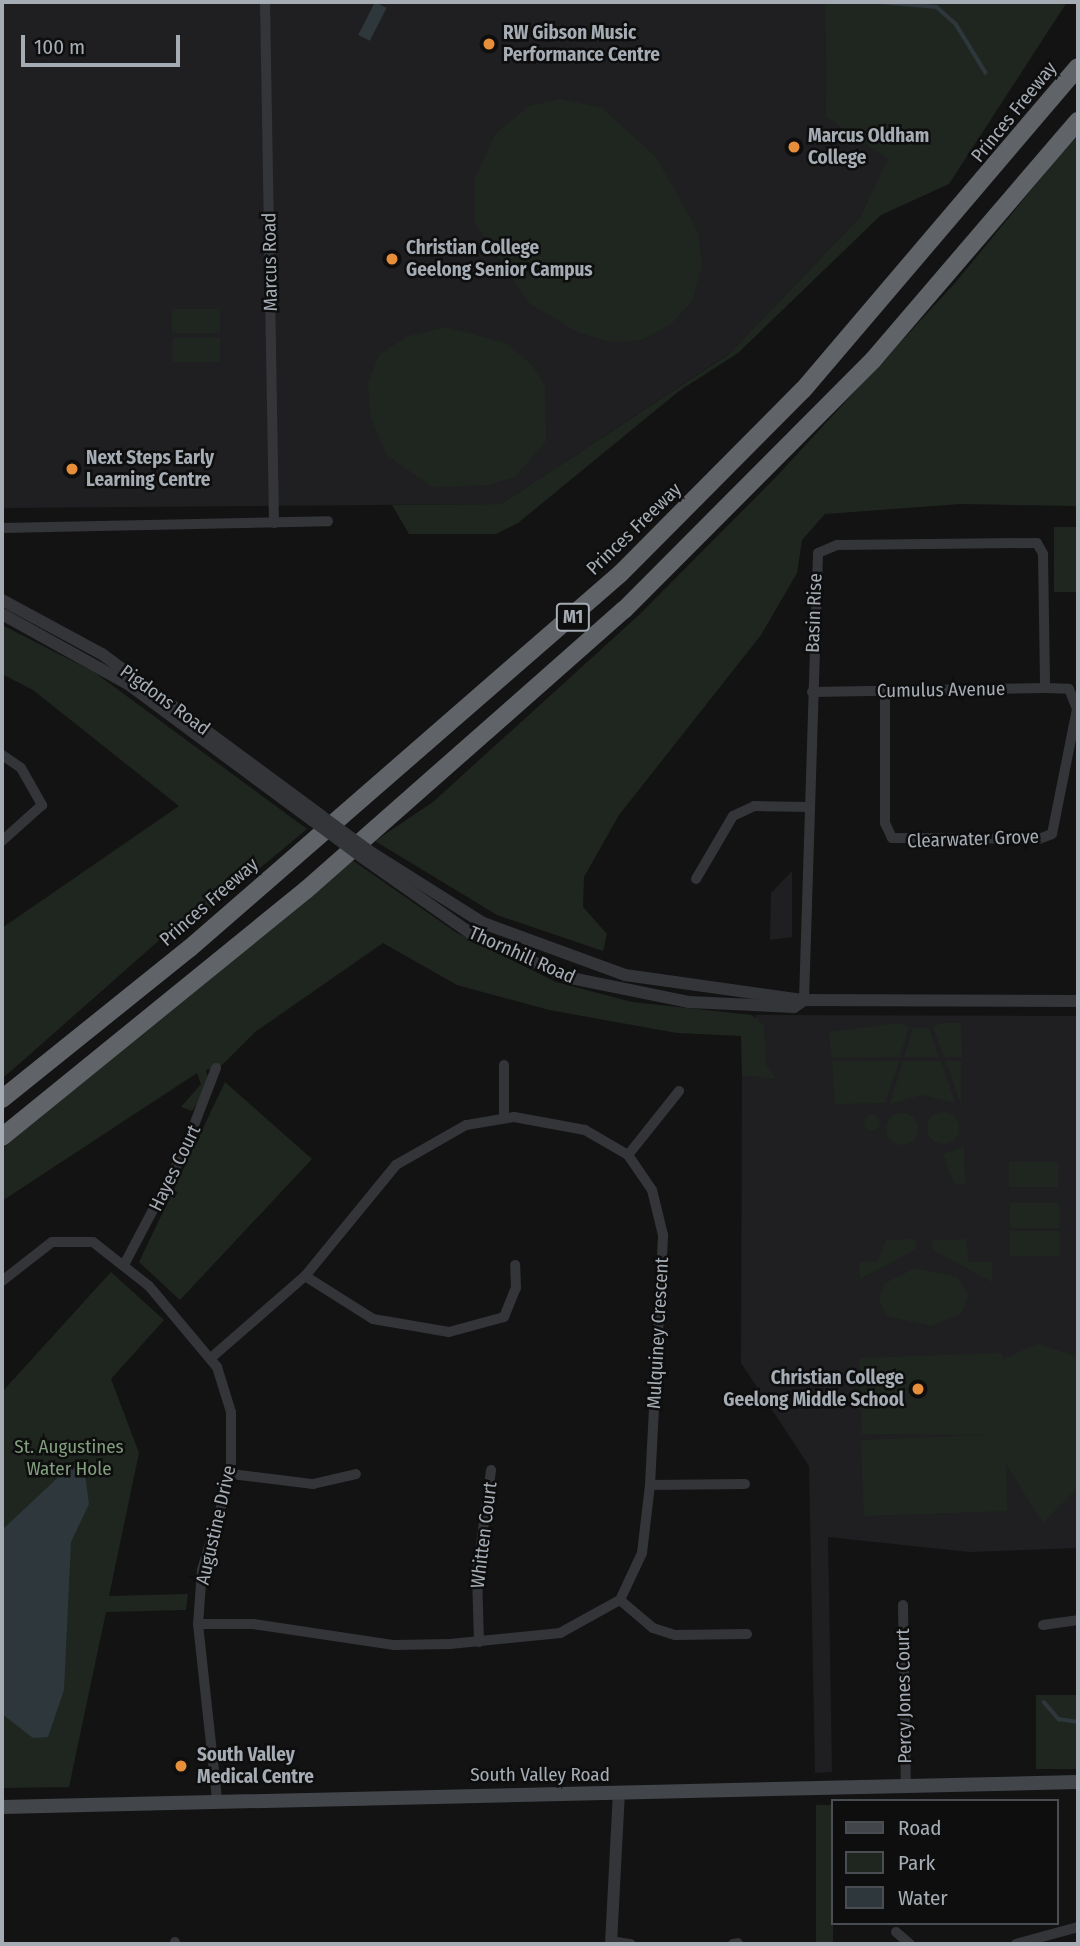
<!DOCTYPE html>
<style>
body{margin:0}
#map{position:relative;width:1080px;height:1946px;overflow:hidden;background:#131314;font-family:"Fira Sans Condensed",sans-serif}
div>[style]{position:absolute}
.built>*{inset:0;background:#1f1f21}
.green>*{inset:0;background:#1f261f;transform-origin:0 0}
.round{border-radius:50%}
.water>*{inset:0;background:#2d373c;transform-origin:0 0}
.stream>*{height:3.5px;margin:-1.75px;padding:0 1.75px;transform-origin:1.75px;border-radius:1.75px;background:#2d373c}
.minor>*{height:10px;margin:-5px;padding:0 5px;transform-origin:5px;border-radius:5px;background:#343539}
.tertiary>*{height:12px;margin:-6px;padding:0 6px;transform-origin:6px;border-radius:6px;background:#343539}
.secondary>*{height:14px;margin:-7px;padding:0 7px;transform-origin:7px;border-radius:7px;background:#424549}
.motorway>*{height:18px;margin:-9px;padding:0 9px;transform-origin:9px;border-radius:9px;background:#606469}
.tertiary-bridge>*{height:12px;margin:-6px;padding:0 6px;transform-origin:6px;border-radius:6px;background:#343539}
.dots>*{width:19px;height:19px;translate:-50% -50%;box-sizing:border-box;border:4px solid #0e0e0f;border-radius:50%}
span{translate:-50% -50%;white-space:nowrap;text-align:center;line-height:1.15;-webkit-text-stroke:5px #0e0e0f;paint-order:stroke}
.shield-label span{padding:2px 5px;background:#0e0e0f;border:2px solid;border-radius:5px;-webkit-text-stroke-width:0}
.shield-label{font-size:18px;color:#a5acb4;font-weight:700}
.poi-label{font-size:19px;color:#a5acb4;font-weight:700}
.left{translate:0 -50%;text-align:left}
.right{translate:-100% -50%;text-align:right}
.street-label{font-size:19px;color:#a5acb4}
.park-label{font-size:19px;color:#819e7d}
.frame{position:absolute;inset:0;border:4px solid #a5acb4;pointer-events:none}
.legend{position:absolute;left:831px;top:1799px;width:228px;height:126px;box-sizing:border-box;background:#0e0e0f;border:2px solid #4a4d51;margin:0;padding:9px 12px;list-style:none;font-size:21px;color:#a5acb4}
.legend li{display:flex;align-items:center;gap:14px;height:35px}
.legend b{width:35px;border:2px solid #4a4d51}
.scale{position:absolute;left:21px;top:35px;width:159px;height:32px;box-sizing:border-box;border:4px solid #a5acb4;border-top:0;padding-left:9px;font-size:21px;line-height:24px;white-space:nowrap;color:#a5acb4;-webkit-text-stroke:5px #0e0e0f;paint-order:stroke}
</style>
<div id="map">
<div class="built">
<div style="clip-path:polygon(2px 2px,825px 2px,826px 117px,889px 159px,860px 217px,730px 353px,501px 504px,2px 508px)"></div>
<div style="clip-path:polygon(792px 871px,792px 937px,770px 940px,771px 893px)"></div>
<div style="clip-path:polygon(755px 1015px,1078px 1016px,1078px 1548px,969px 1552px,828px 1537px,832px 1772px,815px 1773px,809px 1466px,741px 1363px,742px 1075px,757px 1075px)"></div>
</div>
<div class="green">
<div style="clip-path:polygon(825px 2px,1067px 2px,949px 184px,881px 215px,738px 353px,679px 391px,518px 523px,496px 534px,409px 534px,392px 505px,501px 504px,729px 354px,860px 217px,888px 159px,826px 117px)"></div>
<div style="clip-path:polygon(561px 99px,602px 108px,656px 157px,698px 232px,702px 263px,693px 300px,671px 324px,642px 340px,611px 342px,577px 332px,529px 303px,475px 223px,475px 179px,495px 134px,529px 106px)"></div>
<div style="clip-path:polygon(1078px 133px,1078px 506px,961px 504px,825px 514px,802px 540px,797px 573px,761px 635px,619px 815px,584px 877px,583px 907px,607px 934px,603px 951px,497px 915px,375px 841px,433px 802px,640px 614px,776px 477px,955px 283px)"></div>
<div style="left:172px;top:309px;width:48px;height:24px"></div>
<div style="clip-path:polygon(446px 327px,506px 343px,532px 365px,545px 386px,546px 441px,515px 477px,489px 485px,432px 487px,387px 455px,371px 419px,368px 384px,379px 355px,408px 336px)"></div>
<div style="left:173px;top:338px;width:47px;height:24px"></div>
<div style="left:1054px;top:527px;width:24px;height:65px"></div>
<div style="clip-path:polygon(2px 625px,94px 672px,307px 829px,200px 918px,164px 936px,2px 1079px,2px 928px,179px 806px,33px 690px,2px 674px)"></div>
<div style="clip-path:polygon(352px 860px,457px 933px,556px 982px,632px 1002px,752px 1015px,764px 1026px,766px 1064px,776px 1079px,742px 1075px,741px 1036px,677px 1033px,549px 1010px,457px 985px,383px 943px,255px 1032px,220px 1067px,206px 1070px,210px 1086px,192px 1111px,181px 1107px,201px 1084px,197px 1073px,2px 1201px,2px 1149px)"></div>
<div style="clip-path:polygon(902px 1023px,909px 1027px,900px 1057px,832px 1058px,829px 1032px)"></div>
<div style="clip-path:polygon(941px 1023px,961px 1023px,962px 1057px,944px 1057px,933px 1027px)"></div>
<div style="clip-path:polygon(913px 1028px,929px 1028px,939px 1057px,904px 1057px)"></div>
<div style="clip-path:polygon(832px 1061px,899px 1061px,885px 1103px,835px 1104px)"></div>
<div style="clip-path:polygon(903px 1061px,941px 1061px,955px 1103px,922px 1095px,890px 1104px)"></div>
<div style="clip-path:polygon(946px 1061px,961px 1061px,961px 1106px,961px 1105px)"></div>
<div style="clip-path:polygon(225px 1082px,312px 1159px,180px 1300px,139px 1262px)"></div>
<div class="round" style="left:927px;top:1112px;width:32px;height:32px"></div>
<div class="round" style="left:886px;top:1113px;width:32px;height:32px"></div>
<div class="round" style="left:864px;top:1115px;width:16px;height:16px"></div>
<div style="clip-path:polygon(964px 1147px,965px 1185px,954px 1184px,943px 1154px)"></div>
<div style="left:1009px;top:1162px;width:49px;height:25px"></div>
<div style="left:1059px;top:1203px;width:25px;height:49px;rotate:90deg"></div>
<div style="left:1059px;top:1231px;width:25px;height:49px;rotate:90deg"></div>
<div style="clip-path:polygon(915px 1239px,916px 1249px,860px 1279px,859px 1262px,878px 1261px,886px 1240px)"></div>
<div style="clip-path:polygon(966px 1239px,969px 1262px,992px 1262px,992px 1282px,933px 1250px,933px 1240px)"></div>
<div style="clip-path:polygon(915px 1268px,957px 1277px,968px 1295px,962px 1313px,931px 1326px,886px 1316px,879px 1299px,885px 1283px)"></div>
<div style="clip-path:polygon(111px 1272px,164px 1320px,111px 1379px,139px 1453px,109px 1596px,188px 1594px,186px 1610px,106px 1612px,69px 1787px,2px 1788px,2px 1392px)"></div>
<div style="clip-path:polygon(1038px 1344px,1078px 1357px,1078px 1487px,1043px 1523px,1006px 1464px,1007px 1511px,864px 1516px,861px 1440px,988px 1435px,862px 1434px,859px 1358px,1002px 1353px,1003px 1359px)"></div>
<div style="left:1036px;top:1695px;width:42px;height:74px"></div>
<div style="left:816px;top:1805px;width:17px;height:139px"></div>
</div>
<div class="water">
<div style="left:375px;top:2px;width:13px;height:37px;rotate:27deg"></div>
<div style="clip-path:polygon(84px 1467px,89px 1504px,71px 1542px,64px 1690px,48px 1737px,33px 1738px,2px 1714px,2px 1530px,67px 1469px)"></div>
</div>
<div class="stream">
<div style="left:880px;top:2px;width:57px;rotate:5deg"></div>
<div style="left:937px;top:7px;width:25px;rotate:42deg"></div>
<div style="left:956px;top:24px;width:57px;rotate:58.5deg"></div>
<div style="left:1044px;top:1702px;width:23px;rotate:49deg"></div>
<div style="left:1059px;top:1719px;width:19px;rotate:9deg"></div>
</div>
<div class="minor">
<div style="left:265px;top:2px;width:521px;rotate:89.01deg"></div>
<div style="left:2px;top:528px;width:326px;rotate:-1.2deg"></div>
<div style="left:812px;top:692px;width:233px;rotate:-1deg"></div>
<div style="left:1045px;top:688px;width:24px;rotate:2deg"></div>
<div style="left:1069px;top:689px;width:22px;rotate:68deg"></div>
<div style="left:1077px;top:709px;width:127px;rotate:101.3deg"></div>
<div style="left:1052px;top:834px;width:14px;rotate:159deg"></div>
<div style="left:1039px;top:839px;width:147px;rotate:-179.6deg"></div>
<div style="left:892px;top:838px;width:17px;rotate:-115deg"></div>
<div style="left:885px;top:823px;width:132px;rotate:-90deg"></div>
<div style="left:2px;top:755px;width:23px;rotate:34deg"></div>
<div style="left:21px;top:768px;width:43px;rotate:60.4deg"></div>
<div style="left:42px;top:805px;width:54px;rotate:138deg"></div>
<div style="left:696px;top:879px;width:73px;rotate:-59.6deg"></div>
<div style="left:733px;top:816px;width:23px;rotate:-25deg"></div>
<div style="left:754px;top:806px;width:56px;rotate:1deg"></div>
<div style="left:804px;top:1000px;width:447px;rotate:-88.2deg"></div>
<div style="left:818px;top:553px;width:21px;rotate:-23deg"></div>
<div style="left:837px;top:545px;width:200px;rotate:-0.6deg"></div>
<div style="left:1037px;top:543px;width:13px;rotate:61deg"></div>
<div style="left:1043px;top:554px;width:134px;rotate:89.1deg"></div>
<div style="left:504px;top:1065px;width:53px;rotate:90deg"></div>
<div style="left:628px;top:1155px;width:82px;rotate:-51.4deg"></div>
<div style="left:125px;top:1263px;width:127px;rotate:-62.2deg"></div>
<div style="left:184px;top:1151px;width:89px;rotate:-68.9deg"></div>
<div style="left:305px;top:1276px;width:80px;rotate:32.3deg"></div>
<div style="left:373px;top:1319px;width:77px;rotate:9.7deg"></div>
<div style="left:449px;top:1332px;width:57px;rotate:-15.3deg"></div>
<div style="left:504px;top:1317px;width:31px;rotate:-68deg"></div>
<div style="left:516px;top:1288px;width:23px;rotate:-92deg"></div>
<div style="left:2px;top:1281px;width:63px;rotate:-38deg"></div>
<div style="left:52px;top:1242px;width:41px"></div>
<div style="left:93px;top:1242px;width:71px;rotate:38.2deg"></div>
<div style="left:149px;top:1286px;width:106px;rotate:50deg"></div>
<div style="left:217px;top:1367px;width:47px;rotate:72.7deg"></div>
<div style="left:231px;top:1412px;width:62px;rotate:90deg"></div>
<div style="left:231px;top:1474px;width:100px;rotate:106.8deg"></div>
<div style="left:202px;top:1570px;width:54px;rotate:94.2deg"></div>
<div style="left:198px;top:1624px;width:177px;rotate:83.8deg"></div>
<div style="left:231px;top:1474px;width:83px;rotate:7deg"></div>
<div style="left:313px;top:1484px;width:44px;rotate:-13.1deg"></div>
<div style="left:650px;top:1485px;width:95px;rotate:-0.6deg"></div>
<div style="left:620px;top:1600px;width:43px;rotate:40.3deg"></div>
<div style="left:653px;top:1628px;width:23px;rotate:18deg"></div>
<div style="left:675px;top:1635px;width:72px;rotate:-0.8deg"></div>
<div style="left:903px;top:1605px;width:181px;rotate:89.1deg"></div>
<div style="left:198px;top:1624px;width:55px"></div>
<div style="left:253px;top:1624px;width:143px;rotate:8.5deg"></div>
<div style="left:394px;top:1645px;width:56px;rotate:-1deg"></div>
<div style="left:450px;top:1644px;width:111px;rotate:-5.7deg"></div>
<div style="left:560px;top:1633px;width:68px;rotate:-28.8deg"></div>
<div style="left:620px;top:1600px;width:52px;rotate:-64.9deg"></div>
<div style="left:642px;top:1553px;width:68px;rotate:-83.3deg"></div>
<div style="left:650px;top:1485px;width:250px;rotate:-87deg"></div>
<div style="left:663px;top:1235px;width:46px;rotate:-103.7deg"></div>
<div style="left:652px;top:1190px;width:42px;rotate:-124.4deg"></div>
<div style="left:628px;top:1155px;width:50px;rotate:-149.8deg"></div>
<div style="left:585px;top:1130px;width:72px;rotate:-169.6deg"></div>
<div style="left:514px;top:1117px;width:49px;rotate:170.5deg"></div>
<div style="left:466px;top:1125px;width:81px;rotate:150.3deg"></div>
<div style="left:396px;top:1165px;width:144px;rotate:129.3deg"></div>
<div style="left:305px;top:1276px;width:123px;rotate:138.9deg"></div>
<div style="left:1043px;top:1625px;width:35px;rotate:-8deg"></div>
<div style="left:479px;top:1642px;width:68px;rotate:-91.7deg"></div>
<div style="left:477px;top:1574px;width:105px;rotate:-82.3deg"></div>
<div style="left:896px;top:1932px;width:18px;rotate:41deg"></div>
<div style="left:611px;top:1941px;width:20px;rotate:9deg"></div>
<div style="left:175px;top:1942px;width:2px;rotate:90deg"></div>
<div style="left:733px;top:1944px;width:5px;rotate:-11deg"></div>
<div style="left:1016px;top:1944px;width:64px;rotate:-15.3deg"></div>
</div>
<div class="tertiary">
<div style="left:2px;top:600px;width:114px;rotate:28.4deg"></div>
<div style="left:102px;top:654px;width:271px;rotate:36.4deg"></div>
<div style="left:2px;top:614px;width:144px;rotate:29.1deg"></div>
<div style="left:128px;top:684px;width:229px;rotate:36.5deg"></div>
<div style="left:369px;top:851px;width:135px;rotate:32.3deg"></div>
<div style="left:483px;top:923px;width:151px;rotate:20.1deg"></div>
<div style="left:625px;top:975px;width:181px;rotate:8deg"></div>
<div style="left:804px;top:1000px;width:274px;rotate:0.2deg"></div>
<div style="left:362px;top:857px;width:132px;rotate:35.1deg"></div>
<div style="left:470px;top:933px;width:106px;rotate:24.6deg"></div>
<div style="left:566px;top:977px;width:126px;rotate:11.5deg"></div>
<div style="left:689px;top:1002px;width:105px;rotate:2.7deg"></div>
<div style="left:794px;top:1007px;width:12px;rotate:-35deg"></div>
<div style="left:611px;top:1944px;width:151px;rotate:-87deg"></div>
</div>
<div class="secondary">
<div style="left:2px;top:1807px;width:1076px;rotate:-1.33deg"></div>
</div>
<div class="motorway">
<div style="left:2px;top:1099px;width:241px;rotate:-38.8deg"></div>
<div style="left:190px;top:948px;width:571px;rotate:-41.03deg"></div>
<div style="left:621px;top:573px;width:258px;rotate:-45.2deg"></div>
<div style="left:803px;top:390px;width:424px;rotate:-49.6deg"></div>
<div style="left:2px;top:1137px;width:392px;rotate:-39.1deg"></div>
<div style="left:306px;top:890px;width:424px;rotate:-41.4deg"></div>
<div style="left:624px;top:610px;width:353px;rotate:-45.1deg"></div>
<div style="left:873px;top:360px;width:315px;rotate:-49.4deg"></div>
</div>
<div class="tertiary-bridge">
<div style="left:320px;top:815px;width:61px;rotate:36.3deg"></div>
<div style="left:312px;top:820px;width:62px;rotate:36.5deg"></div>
</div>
<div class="dots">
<div style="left:489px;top:44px;background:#e68e39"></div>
<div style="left:794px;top:147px;background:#e68e39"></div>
<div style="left:392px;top:259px;background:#e68e39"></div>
<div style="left:72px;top:469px;background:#e68e39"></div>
<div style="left:918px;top:1389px;background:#e68e39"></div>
<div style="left:181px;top:1766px;background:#e68e39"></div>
</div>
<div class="shield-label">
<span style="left:573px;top:617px">M1</span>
</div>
<div class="poi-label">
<span class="left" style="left:503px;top:44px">RW Gibson Music<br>Performance Centre</span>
<span class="left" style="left:808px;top:147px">Marcus Oldham<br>College</span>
<span class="left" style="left:406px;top:259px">Christian College<br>Geelong Senior Campus</span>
<span class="left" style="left:86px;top:469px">Next Steps Early<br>Learning Centre</span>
<span class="right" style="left:904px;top:1389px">Christian College<br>Geelong Middle School</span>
<span class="left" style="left:197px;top:1766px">South Valley<br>Medical Centre</span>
</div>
<div class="street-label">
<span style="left:1014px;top:112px;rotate:-51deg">Princes Freeway</span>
<span style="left:270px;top:262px;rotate:-91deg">Marcus Road</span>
<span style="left:634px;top:529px;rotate:-44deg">Princes Freeway</span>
<span style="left:814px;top:613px;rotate:-88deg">Basin Rise</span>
<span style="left:941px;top:690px;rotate:-1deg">Cumulus Avenue</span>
<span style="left:165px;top:700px;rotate:36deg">Pigdons Road</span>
<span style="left:973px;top:839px;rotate:-2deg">Clearwater Grove</span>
<span style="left:209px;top:902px;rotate:-41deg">Princes Freeway</span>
<span style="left:522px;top:955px;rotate:24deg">Thornhill Road</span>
<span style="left:175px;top:1168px;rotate:-64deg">Hayes Court</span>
<span style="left:658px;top:1333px;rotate:-87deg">Mulquiney Crescent</span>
<span style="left:216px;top:1525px;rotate:-77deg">Augustine Drive</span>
<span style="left:484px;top:1535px;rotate:-83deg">Whitten Court</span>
<span style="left:904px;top:1696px;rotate:-91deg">Percy Jones Court</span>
<span style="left:540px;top:1775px">South Valley Road</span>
</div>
<div class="park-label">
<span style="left:69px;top:1458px">St. Augustines<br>Water Hole</span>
</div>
<div class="frame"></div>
<ul class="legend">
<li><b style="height:9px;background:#424549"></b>Road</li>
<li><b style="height:19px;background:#1f261f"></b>Park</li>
<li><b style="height:19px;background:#2d373c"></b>Water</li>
</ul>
<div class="scale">100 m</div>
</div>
